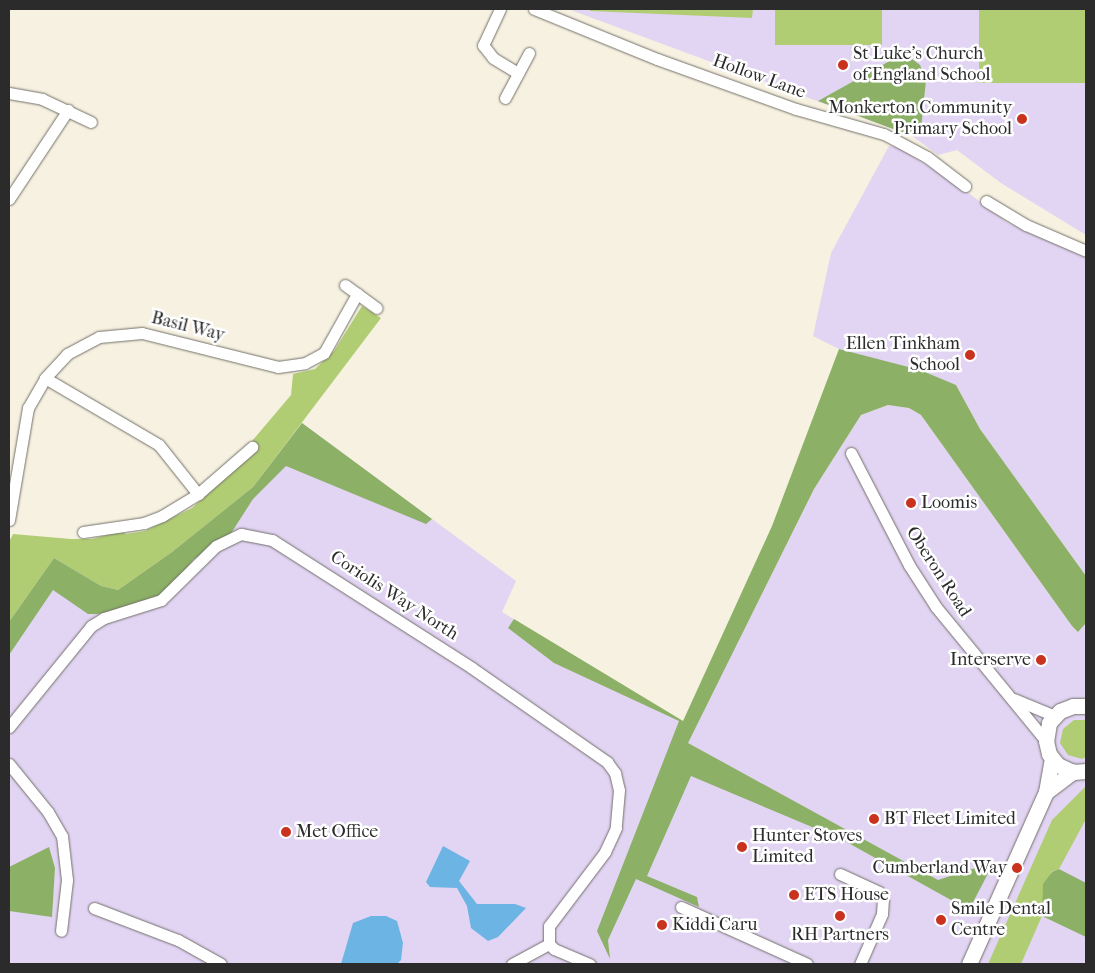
<!DOCTYPE html>
<style>
body{margin:0}
#map{position:relative;width:1095px;height:973px;overflow:hidden;background:#f6f1e0;font-family:"IM FELL French Canon",serif}
div>[style]{position:absolute}
.built>*{inset:0;background:#e2d4f3}
.green>*{inset:0;background:#b1cd74;transform-origin:0 0}
.forest>*{inset:0;background:#8cb066}
.water>*{inset:0;background:#6cb4e3}
.roads{filter:drop-shadow(0 0 1px #72706a) drop-shadow(0 0 1px #72706a)}
.minor>*{height:11px;margin:-5.5px;padding:0 5.5px;transform-origin:5.5px;border-radius:5.5px;background:#fff}
.secondary>*{height:15px;margin:-7.5px;padding:0 7.5px;transform-origin:7.5px;border-radius:7.5px;background:#fff}
.dots>*{width:14px;height:14px;translate:-50% -50%;box-sizing:border-box;border:2px solid #fff;border-radius:50%}
span{translate:-50% -50%;white-space:nowrap;text-align:center;line-height:1.15;-webkit-text-stroke:5px #fff;paint-order:stroke}
.poi-label{font-size:18px;color:#2b2b2b}
.left{translate:0 -50%;text-align:left}
.right{translate:-100% -50%;text-align:right}
.street-label{font-size:18px;color:#2b2b2b}
.frame{position:absolute;inset:0;border:10px solid #2b2b2b;pointer-events:none}
</style>
<div id="map">
<div class="built">
<div style="clip-path:polygon(568px 9px,1086px 9px,1086px 235px,1001px 183px,957px 150px,938px 155px,912px 136px,882px 125px)"></div>
<div style="clip-path:polygon(889px 146px,897px 147px,950px 179px,1008px 223px,1086px 257px,1086px 576px,980px 429px,956px 385px,839px 349px,813px 336px,831px 253px)"></div>
<div style="clip-path:polygon(888px 405px,909px 408px,921px 415px,1072px 626px,1078px 632px,1086px 623px,1086px 964px,9px 964px,9px 622px,54px 558px,118px 590px,172px 552px,253px 487px,302px 423px,516px 581px,502px 612px,683px 722px,688px 742px,814px 489px,861px 415px)"></div>
</div>
<div class="green">
<div style="clip-path:polygon(590px 9px,753px 9px,752px 18px,590px 11px)"></div>
<div style="left:775px;top:9px;width:107px;height:36px"></div>
<div style="left:979px;top:9px;width:107px;height:74px"></div>
<div style="clip-path:polygon(362px 306px,381px 318px,253px 487px,172px 552px,118px 590px,101px 586px,54px 558px,9px 622px,9px 542px,13px 534px,71px 539px,92px 539px,122px 531px,126px 534px,145px 531px,192px 508px,257px 449px,252px 441px,291px 395px,293px 374px,315px 369px,334px 351px)"></div>
<div style="clip-path:polygon(1074px 720px,1086px 720px,1086px 757px,1082px 759px,1068px 755px,1060px 743px,1063px 729px)"></div>
<div style="clip-path:polygon(1086px 786px,1086px 819px,1059px 869px,1051px 872px,1042px 916px,1021px 964px,988px 964px,1052px 820px)"></div>
</div>
<div class="forest">
<div style="clip-path:polygon(904px 53px,920px 65px,926px 80px,921px 129px,912px 136px,818px 101px)"></div>
<div style="clip-path:polygon(839px 349px,920px 370px,956px 385px,980px 429px,1086px 576px,1086px 623px,1078px 632px,1072px 626px,921px 415px,909px 408px,888px 405px,861px 415px,814px 489px,688px 743px,938px 880px,994px 862px,969px 910px,843px 840px,691px 776px,647px 876px,697px 897px,699px 907px,636px 879px,608px 940px,610px 959px,597px 931px,679px 721px,554px 663px,508px 628px,514px 619px,683px 721px,772px 526px)"></div>
<div style="clip-path:polygon(302px 423px,432px 519px,426px 524px,286px 466px,253px 499px,228px 538px,194px 559px,169px 589px,147px 604px,98px 614px,88px 614px,53px 590px,9px 655px,9px 622px,54px 558px,101px 586px,118px 590px,172px 552px,253px 487px)"></div>
<div style="clip-path:polygon(49px 847px,55px 868px,52px 917px,9px 911px,9px 867px)"></div>
<div style="clip-path:polygon(1059px 869px,1086px 883px,1086px 937px,1042px 916px,1043px 884px,1052px 872px)"></div>
</div>
<div class="water">
<div style="clip-path:polygon(443px 846px,470px 861px,459px 881px,477px 904px,515px 904px,526px 908px,498px 937px,488px 941px,471px 928px,467px 906px,457px 888px,430px 887px,426px 882px)"></div>
<div style="clip-path:polygon(371px 916px,386px 916px,397px 921px,403px 943px,401px 960px,397px 964px,341px 964px,353px 923px)"></div>
</div>
<div class="roads">
<div class="minor">
<div style="left:500px;top:9px;width:40px;rotate:115deg"></div>
<div style="left:483px;top:45px;width:16px;rotate:52deg"></div>
<div style="left:493px;top:58px;width:29px;rotate:31deg"></div>
<div style="left:534px;top:9px;width:133px;rotate:22.1deg"></div>
<div style="left:657px;top:59px;width:148px;rotate:19.8deg"></div>
<div style="left:796px;top:109px;width:91px;rotate:15.9deg"></div>
<div style="left:884px;top:134px;width:49px;rotate:28.1deg"></div>
<div style="left:927px;top:157px;width:48px;rotate:37.3deg"></div>
<div style="left:9px;top:93px;width:34px;rotate:10deg"></div>
<div style="left:42px;top:99px;width:54px;rotate:25.1deg"></div>
<div style="left:505px;top:98px;width:51px;rotate:-61.9deg"></div>
<div style="left:9px;top:199px;width:107px;rotate:-56.5deg"></div>
<div style="left:986px;top:201px;width:47px;rotate:31deg"></div>
<div style="left:1026px;top:225px;width:65px;rotate:23.4deg"></div>
<div style="left:345px;top:285px;width:39px;rotate:36deg"></div>
<div style="left:45px;top:378px;width:132px;rotate:30.4deg"></div>
<div style="left:159px;top:445px;width:63px;rotate:51.5deg"></div>
<div style="left:198px;top:494px;width:72px;rotate:-41deg"></div>
<div style="left:851px;top:453px;width:126px;rotate:62.6deg"></div>
<div style="left:909px;top:565px;width:50px;rotate:57.3deg"></div>
<div style="left:936px;top:607px;width:173px;rotate:50.6deg"></div>
<div style="left:9px;top:520px;width:114px;rotate:-80.4deg"></div>
<div style="left:28px;top:408px;width:34px;rotate:-60deg"></div>
<div style="left:45px;top:378px;width:33px;rotate:-47deg"></div>
<div style="left:67px;top:354px;width:36px;rotate:-28deg"></div>
<div style="left:99px;top:337px;width:43px;rotate:-5.3deg"></div>
<div style="left:142px;top:333px;width:140px;rotate:14deg"></div>
<div style="left:278px;top:367px;width:27px;rotate:-8deg"></div>
<div style="left:305px;top:363px;width:21px;rotate:-28deg"></div>
<div style="left:324px;top:353px;width:68px;rotate:-60.8deg"></div>
<div style="left:83px;top:532px;width:62px;rotate:-8.4deg"></div>
<div style="left:144px;top:523px;width:19px;rotate:-21deg"></div>
<div style="left:162px;top:516px;width:42px;rotate:-31.4deg"></div>
<div style="left:1014px;top:699px;width:44px;rotate:22.5deg"></div>
<div style="left:9px;top:727px;width:130px;rotate:-50.9deg"></div>
<div style="left:91px;top:626px;width:15px;rotate:-32deg"></div>
<div style="left:104px;top:618px;width:60px;rotate:-17.5deg"></div>
<div style="left:161px;top:600px;width:77px;rotate:-44.5deg"></div>
<div style="left:216px;top:546px;width:28px;rotate:-26deg"></div>
<div style="left:241px;top:534px;width:32px;rotate:11deg"></div>
<div style="left:272px;top:540px;width:237px;rotate:32.6deg"></div>
<div style="left:472px;top:668px;width:165px;rotate:34.8deg"></div>
<div style="left:607px;top:762px;width:14px;rotate:54deg"></div>
<div style="left:615px;top:773px;width:17px;rotate:77deg"></div>
<div style="left:619px;top:790px;width:38px;rotate:95deg"></div>
<div style="left:616px;top:828px;width:26px;rotate:115deg"></div>
<div style="left:605px;top:852px;width:93px;rotate:127.1deg"></div>
<div style="left:549px;top:926px;width:18px;rotate:90deg"></div>
<div style="left:549px;top:944px;width:7px;rotate:45deg"></div>
<div style="left:554px;top:949px;width:39px;rotate:23deg"></div>
<div style="left:9px;top:764px;width:62px;rotate:50.9deg"></div>
<div style="left:48px;top:812px;width:28px;rotate:60deg"></div>
<div style="left:62px;top:836px;width:44px;rotate:83.5deg"></div>
<div style="left:67px;top:880px;width:51px;rotate:96.7deg"></div>
<div style="left:840px;top:874px;width:43px;rotate:24.8deg"></div>
<div style="left:879px;top:892px;width:8px;rotate:60deg"></div>
<div style="left:883px;top:899px;width:15px;rotate:94deg"></div>
<div style="left:882px;top:914px;width:55px;rotate:113.7deg"></div>
<div style="left:681px;top:907px;width:138px;rotate:24.3deg"></div>
<div style="left:94px;top:908px;width:90px;rotate:20.9deg"></div>
<div style="left:178px;top:940px;width:49px;rotate:29.2deg"></div>
<div style="left:512px;top:964px;width:42px;rotate:-28.4deg"></div>
</div>
<div class="secondary">
<div style="left:1086px;top:706px;width:13px;rotate:180deg"></div>
<div style="left:1073px;top:706px;width:14px;rotate:159deg"></div>
<div style="left:1060px;top:711px;width:16px;rotate:133deg"></div>
<div style="left:1049px;top:723px;width:18px;rotate:99deg"></div>
<div style="left:1046px;top:741px;width:13px;rotate:77deg"></div>
<div style="left:1049px;top:754px;width:14px;rotate:51deg"></div>
<div style="left:1058px;top:765px;width:17px;rotate:25deg"></div>
<div style="left:1073px;top:772px;width:13px;rotate:-4deg"></div>
<div style="left:1046px;top:792px;width:34px;rotate:-37deg"></div>
<div style="left:969px;top:964px;width:188px;rotate:-65.9deg"></div>
<div style="left:1046px;top:792px;width:34px;rotate:-80deg"></div>
</div>
</div>
<div class="dots">
<div style="left:843px;top:65px;background:#c8321e"></div>
<div style="left:1022px;top:119px;background:#c8321e"></div>
<div style="left:970px;top:355px;background:#c8321e"></div>
<div style="left:911px;top:503px;background:#c8321e"></div>
<div style="left:1041px;top:660px;background:#c8321e"></div>
<div style="left:874px;top:819px;background:#c8321e"></div>
<div style="left:286px;top:832px;background:#c8321e"></div>
<div style="left:742px;top:847px;background:#c8321e"></div>
<div style="left:1017px;top:868px;background:#c8321e"></div>
<div style="left:794px;top:895px;background:#c8321e"></div>
<div style="left:840px;top:916px;background:#c8321e"></div>
<div style="left:941px;top:920px;background:#c8321e"></div>
<div style="left:662px;top:925px;background:#c8321e"></div>
</div>
<div class="poi-label">
<span class="left" style="left:853px;top:65px">St Luke's Church<br>of England School</span>
<span class="right" style="left:1012px;top:119px">Monkerton Community<br>Primary School</span>
<span class="right" style="left:960px;top:355px">Ellen Tinkham<br>School</span>
<span class="left" style="left:921px;top:503px">Loomis</span>
<span class="right" style="left:1031px;top:660px">Interserve</span>
<span class="left" style="left:884px;top:819px">BT Fleet Limited</span>
<span class="left" style="left:296px;top:832px">Met Office</span>
<span class="left" style="left:752px;top:847px">Hunter Stoves<br>Limited</span>
<span class="right" style="left:1007px;top:868px">Cumberland Way</span>
<span class="left" style="left:804px;top:895px">ETS House</span>
<span class="left" style="left:951px;top:920px">Smile Dental<br>Centre</span>
<span class="left" style="left:672px;top:925px">Kiddi Caru</span>
<span style="left:840px;top:935px">RH Partners</span>
</div>
<div class="street-label">
<span style="left:759px;top:77px;rotate:20deg">Hollow Lane</span>
<span style="left:188px;top:327px;rotate:14deg">Basil Way</span>
<span style="left:938px;top:572px;rotate:57deg">Oberon Road</span>
<span style="left:394px;top:596px;rotate:33deg">Coriolis Way North</span>
</div>
<div class="frame"></div>
</div>
